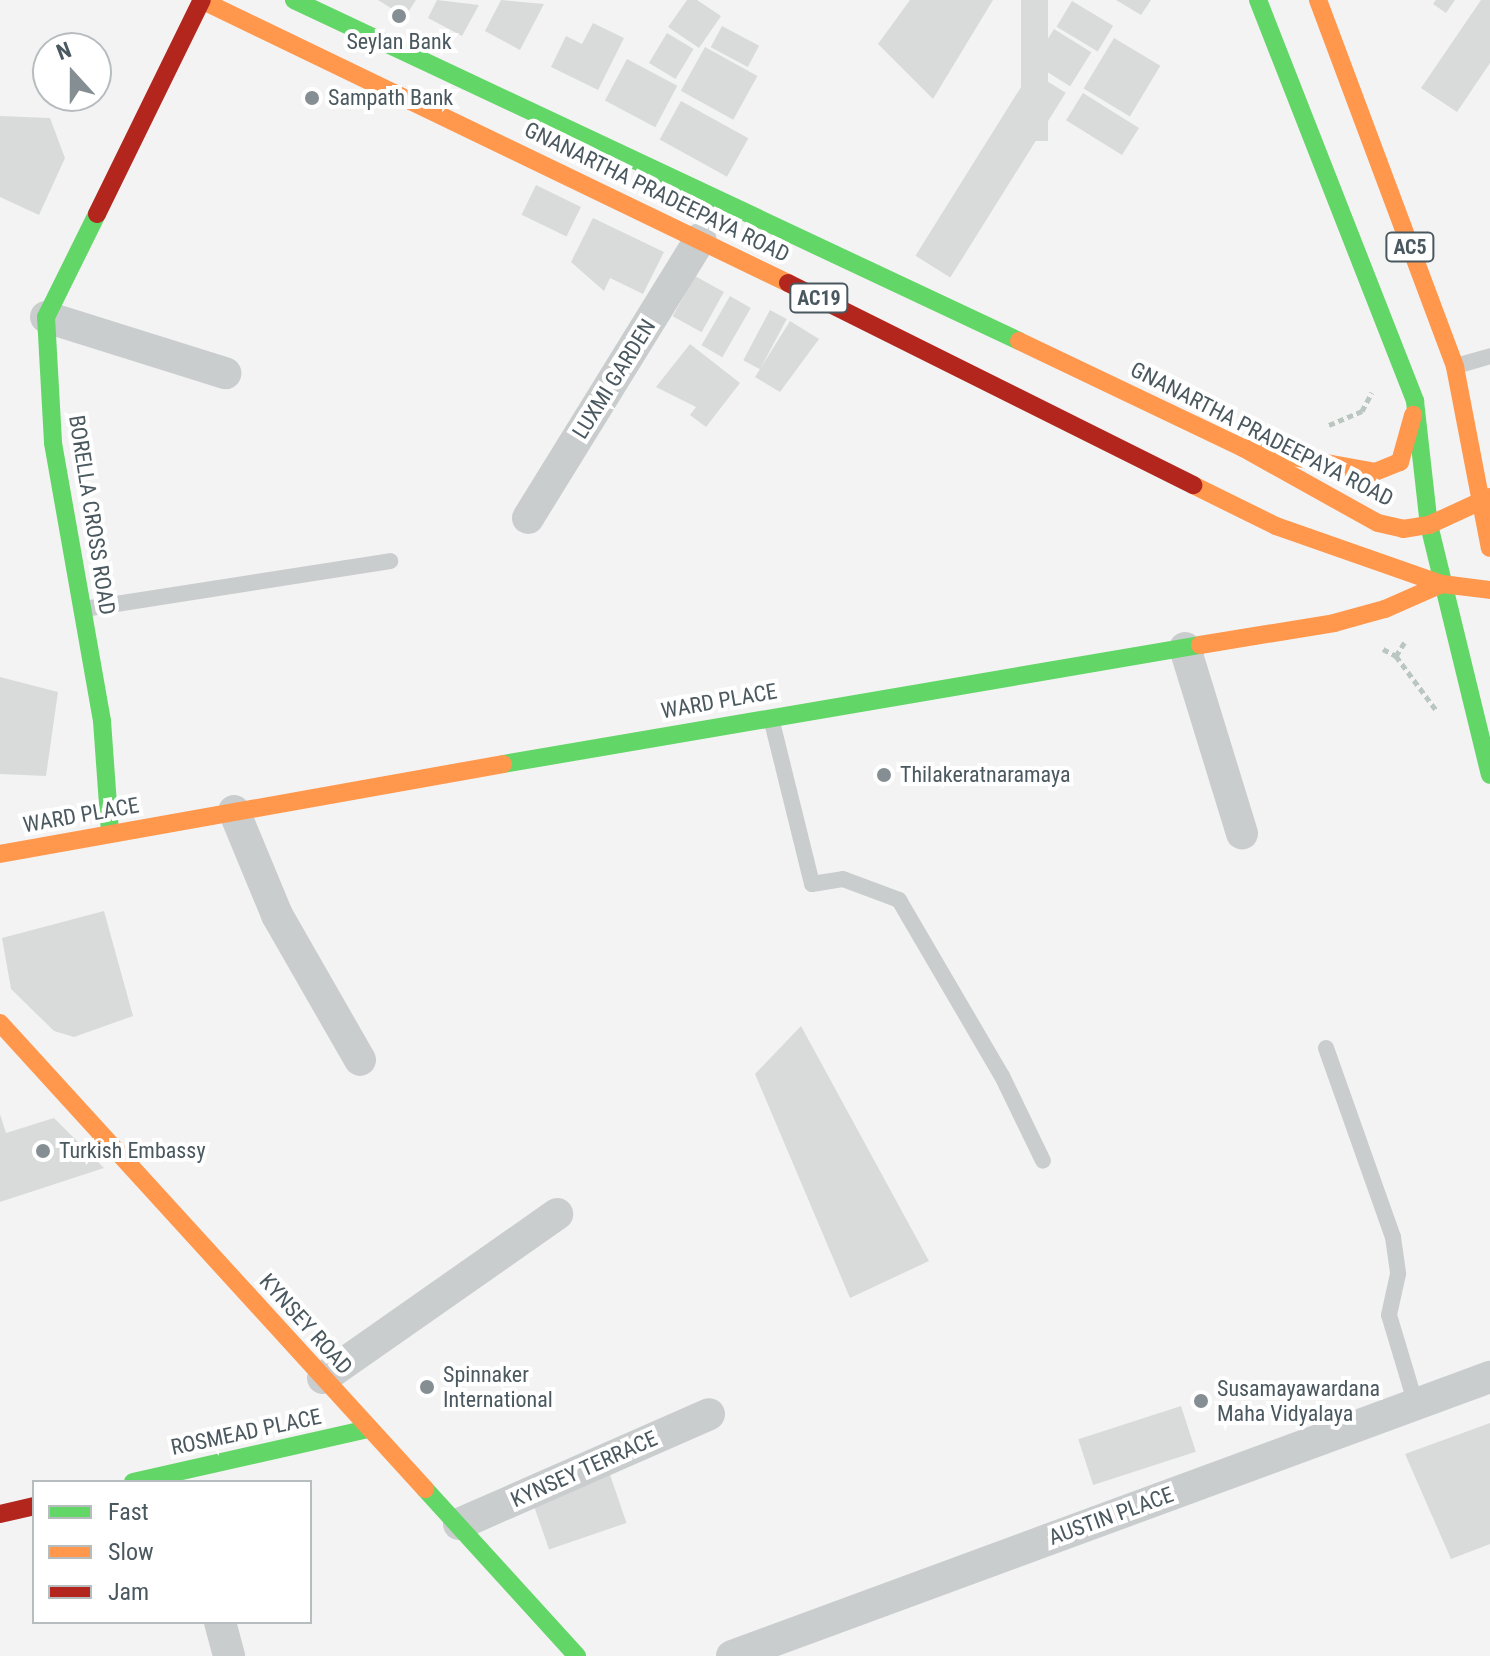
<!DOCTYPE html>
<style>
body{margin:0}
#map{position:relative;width:1490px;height:1656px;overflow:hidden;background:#f3f3f3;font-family:"Roboto Condensed",sans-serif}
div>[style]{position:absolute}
.building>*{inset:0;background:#d9dbdb;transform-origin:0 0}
.path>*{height:5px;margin-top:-2.5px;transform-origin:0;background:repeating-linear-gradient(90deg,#bac6c0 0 6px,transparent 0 10px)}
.lane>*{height:16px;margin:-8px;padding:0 8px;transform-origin:8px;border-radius:8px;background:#cacdce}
.street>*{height:32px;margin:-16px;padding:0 16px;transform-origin:16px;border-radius:16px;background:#cacdce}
.fast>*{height:18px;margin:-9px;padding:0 9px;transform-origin:9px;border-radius:9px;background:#63d668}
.slow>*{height:18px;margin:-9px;padding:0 9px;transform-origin:9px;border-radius:9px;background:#ff974d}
.jam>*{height:18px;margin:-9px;padding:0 9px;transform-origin:9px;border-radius:9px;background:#b3261e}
.dots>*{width:22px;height:22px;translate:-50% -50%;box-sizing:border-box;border:4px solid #fff;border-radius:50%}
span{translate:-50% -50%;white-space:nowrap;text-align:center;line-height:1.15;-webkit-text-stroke:8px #fff;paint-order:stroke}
.shield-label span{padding:2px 6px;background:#fff;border:2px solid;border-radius:6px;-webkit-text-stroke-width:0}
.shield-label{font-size:20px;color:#4a585f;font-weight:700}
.poi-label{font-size:22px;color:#4a585f}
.left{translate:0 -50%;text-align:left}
.street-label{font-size:22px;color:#4a585f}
.legend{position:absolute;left:32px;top:1480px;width:280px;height:144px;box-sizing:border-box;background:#fff;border:2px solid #b7bcbf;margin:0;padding:10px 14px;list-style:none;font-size:24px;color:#4a585f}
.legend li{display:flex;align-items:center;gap:16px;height:40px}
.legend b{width:40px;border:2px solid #b7bcbf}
.north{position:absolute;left:32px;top:32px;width:80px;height:80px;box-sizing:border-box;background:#fff;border:2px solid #b7bcbf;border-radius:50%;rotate:339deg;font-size:22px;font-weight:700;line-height:32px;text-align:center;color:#4a585f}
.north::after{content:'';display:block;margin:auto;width:28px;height:36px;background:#858e93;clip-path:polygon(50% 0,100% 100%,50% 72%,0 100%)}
</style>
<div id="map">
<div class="building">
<div style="clip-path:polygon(378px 0,416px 0,405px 17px)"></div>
<div style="clip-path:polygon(437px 0,479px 5px,462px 36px,428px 18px)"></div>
<div style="clip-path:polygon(501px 0,544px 4px,520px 50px,485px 31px)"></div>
<div style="clip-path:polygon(687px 0,697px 0,721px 16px,699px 48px,668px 27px)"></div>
<div style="clip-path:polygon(910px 0,993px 0,933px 99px,878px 44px)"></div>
<div style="left:1021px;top:0;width:27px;height:141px"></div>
<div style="clip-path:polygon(1116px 0,1151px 0,1141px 15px)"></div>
<div style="clip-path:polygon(1436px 0,1455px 0,1446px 13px,1433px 4px)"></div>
<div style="clip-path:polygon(1481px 0,1490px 0,1490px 63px,1457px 112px,1421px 88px)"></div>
<div style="left:1072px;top:1px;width:48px;height:30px;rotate:31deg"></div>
<div style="clip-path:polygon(593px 23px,624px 38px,598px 90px,551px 67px,566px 36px,582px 44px)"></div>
<div style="left:722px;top:26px;width:42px;height:24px;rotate:28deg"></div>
<div style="left:1054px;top:29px;width:44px;height:40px;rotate:32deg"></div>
<div style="left:667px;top:33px;width:31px;height:35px;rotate:31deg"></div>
<div style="left:1114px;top:38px;width:54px;height:59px;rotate:31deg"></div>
<div style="left:705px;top:47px;width:60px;height:50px;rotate:29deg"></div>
<div style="left:627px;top:59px;width:57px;height:47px;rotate:28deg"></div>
<div style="left:1031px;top:71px;width:41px;height:218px;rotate:32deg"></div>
<div style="left:1083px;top:93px;width:66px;height:32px;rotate:32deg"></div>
<div style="left:681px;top:101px;width:77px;height:44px;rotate:29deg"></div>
<div style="clip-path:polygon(0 116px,50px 118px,65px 158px,39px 215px,0 197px)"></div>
<div style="left:536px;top:185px;width:50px;height:33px;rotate:26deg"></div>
<div style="clip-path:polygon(593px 218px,664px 252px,643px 294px,610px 278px,604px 291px,571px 262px)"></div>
<div style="left:695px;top:276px;width:33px;height:46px;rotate:29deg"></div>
<div style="left:730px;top:296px;width:24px;height:57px;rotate:30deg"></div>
<div style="left:770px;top:310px;width:19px;height:57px;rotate:28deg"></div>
<div style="clip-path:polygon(790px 321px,819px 339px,780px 392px,755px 377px)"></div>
<div style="clip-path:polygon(690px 344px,740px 383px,706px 427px,690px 415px,696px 407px,656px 387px)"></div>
<div style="clip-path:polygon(0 677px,58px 692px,46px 776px,0 774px)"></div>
<div style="clip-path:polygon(104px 911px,133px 1016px,74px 1037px,54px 1031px,11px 989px,2px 938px)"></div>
<div style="clip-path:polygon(801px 1026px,929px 1261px,850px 1298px,755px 1074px)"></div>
<div style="clip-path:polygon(0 1114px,6px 1133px,54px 1118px,104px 1168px,0 1202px)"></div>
<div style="left:1181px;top:1406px;width:48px;height:108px;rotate:72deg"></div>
<div style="clip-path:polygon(1490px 1423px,1490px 1544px,1451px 1559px,1405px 1454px)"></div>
<div style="left:608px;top:1469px;width:57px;height:82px;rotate:71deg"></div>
</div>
<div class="path">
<div style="left:1329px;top:425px;width:36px;rotate:-23deg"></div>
<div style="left:1362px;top:411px;width:21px;rotate:-62deg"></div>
<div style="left:1383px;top:649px;width:15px;rotate:28deg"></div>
<div style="left:1396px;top:656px;width:67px;rotate:53.5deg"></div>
<div style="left:1396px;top:656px;width:19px;rotate:-58deg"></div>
</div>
<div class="lane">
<div style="left:1456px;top:366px;width:35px;rotate:-16deg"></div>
<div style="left:84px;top:609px;width:310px;rotate:-8.9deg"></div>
<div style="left:771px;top:718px;width:171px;rotate:76.1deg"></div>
<div style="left:812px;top:884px;width:31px;rotate:-9deg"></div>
<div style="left:843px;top:879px;width:60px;rotate:20.6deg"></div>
<div style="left:899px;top:900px;width:204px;rotate:59.7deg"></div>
<div style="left:1002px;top:1076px;width:94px;rotate:64.2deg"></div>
<div style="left:1326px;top:1048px;width:201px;rotate:70.5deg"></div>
<div style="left:1393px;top:1237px;width:37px;rotate:82deg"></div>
<div style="left:1398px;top:1274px;width:42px;rotate:102.4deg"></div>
<div style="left:1389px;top:1315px;width:94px;rotate:73.3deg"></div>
</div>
<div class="street">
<div style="left:46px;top:317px;width:188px;rotate:17.4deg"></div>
<div style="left:528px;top:518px;width:328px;rotate:-58.3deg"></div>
<div style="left:1185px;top:648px;width:194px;rotate:72.9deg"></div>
<div style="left:234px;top:811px;width:113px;rotate:67.5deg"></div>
<div style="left:277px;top:915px;width:167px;rotate:60.2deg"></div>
<div style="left:323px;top:1378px;width:286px;rotate:-35deg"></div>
<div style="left:459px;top:1524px;width:273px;rotate:-23.7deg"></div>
<div style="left:220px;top:1622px;width:35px;rotate:75deg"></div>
<div style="left:732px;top:1656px;width:808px;rotate:-20.21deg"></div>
</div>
<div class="fast">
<div style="left:294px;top:0;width:801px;rotate:25.19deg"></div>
<div style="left:1258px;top:0;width:431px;rotate:68.6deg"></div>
<div style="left:1415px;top:401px;width:125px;rotate:83.6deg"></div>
<div style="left:1429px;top:525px;width:257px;rotate:76.3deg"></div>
<div style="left:97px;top:214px;width:115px;rotate:116.3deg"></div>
<div style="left:46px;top:317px;width:126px;rotate:86.8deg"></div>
<div style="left:53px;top:443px;width:282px;rotate:80deg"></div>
<div style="left:102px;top:721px;width:112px;rotate:85.9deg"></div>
<div style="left:503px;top:764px;width:707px;rotate:-9.69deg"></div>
<div style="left:133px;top:1482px;width:242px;rotate:-12.7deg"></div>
<div style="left:425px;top:1489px;width:226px;rotate:47.7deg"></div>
</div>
<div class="slow">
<div style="left:201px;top:0;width:652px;rotate:25.74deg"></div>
<div style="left:1318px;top:0;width:392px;rotate:69.5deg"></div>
<div style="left:1455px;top:367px;width:184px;rotate:79.1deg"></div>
<div style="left:1019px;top:341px;width:248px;rotate:25.5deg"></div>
<div style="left:1243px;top:448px;width:154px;rotate:29.1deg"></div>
<div style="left:1378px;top:523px;width:26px;rotate:13deg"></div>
<div style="left:1403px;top:529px;width:26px;rotate:-9deg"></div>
<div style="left:1429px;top:525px;width:67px;rotate:-24.7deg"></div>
<div style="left:1243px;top:448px;width:134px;rotate:10.3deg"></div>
<div style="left:1375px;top:472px;width:27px;rotate:-22deg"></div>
<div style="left:1400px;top:462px;width:49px;rotate:-74.5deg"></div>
<div style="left:1193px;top:485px;width:93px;rotate:26.3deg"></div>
<div style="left:1276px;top:526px;width:176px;rotate:19.3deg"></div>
<div style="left:1442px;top:584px;width:48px;rotate:7.1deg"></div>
<div style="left:1200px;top:645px;width:136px;rotate:-9.3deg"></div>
<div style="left:1334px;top:623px;width:53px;rotate:-15.4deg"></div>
<div style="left:1385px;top:609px;width:62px;rotate:-23.7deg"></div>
<div style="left:0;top:854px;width:511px;rotate:-10.14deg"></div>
<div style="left:0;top:1023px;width:631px;rotate:47.63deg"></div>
</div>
<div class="jam">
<div style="left:97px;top:214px;width:238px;rotate:-63.9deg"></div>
<div style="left:788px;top:283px;width:453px;rotate:26.5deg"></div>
<div style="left:0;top:1514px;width:35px;rotate:-13deg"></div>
</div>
<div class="dots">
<div style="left:399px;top:16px;background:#858e93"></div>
<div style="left:312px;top:98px;background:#858e93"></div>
<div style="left:884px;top:775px;background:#858e93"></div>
<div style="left:43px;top:1151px;background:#858e93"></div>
<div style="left:427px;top:1387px;background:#858e93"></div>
<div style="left:1201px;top:1401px;background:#858e93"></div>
</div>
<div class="shield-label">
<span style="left:1410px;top:247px">AC5</span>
<span style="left:819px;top:298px">AC19</span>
</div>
<div class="poi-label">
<span style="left:399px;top:42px">Seylan Bank</span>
<span class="left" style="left:328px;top:98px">Sampath Bank</span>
<span class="left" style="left:900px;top:775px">Thilakeratnaramaya</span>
<span class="left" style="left:59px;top:1151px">Turkish Embassy</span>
<span class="left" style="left:443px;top:1387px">Spinnaker<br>International</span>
<span class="left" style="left:1217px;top:1401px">Susamayawardana<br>Maha Vidyalaya</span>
</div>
<div class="street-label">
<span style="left:657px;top:192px;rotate:26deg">GNANARTHA PRADEEPAYA ROAD</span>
<span style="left:614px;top:379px;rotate:-58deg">LUXMI GARDEN</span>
<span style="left:1262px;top:434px;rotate:27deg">GNANARTHA PRADEEPAYA ROAD</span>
<span style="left:92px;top:515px;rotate:81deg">BORELLA CROSS ROAD</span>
<span style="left:719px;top:701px;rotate:-10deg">WARD PLACE</span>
<span style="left:81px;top:815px;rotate:-10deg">WARD PLACE</span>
<span style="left:306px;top:1324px;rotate:48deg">KYNSEY ROAD</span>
<span style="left:246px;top:1432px;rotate:-12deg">ROSMEAD PLACE</span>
<span style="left:584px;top:1469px;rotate:-24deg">KYNSEY TERRACE</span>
<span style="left:1111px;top:1516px;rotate:-20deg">AUSTIN PLACE</span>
</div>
<ul class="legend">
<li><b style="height:10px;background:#63d668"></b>Fast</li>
<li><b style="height:10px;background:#ff974d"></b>Slow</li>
<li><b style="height:10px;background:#b3261e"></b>Jam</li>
</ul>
<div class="north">N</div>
</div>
